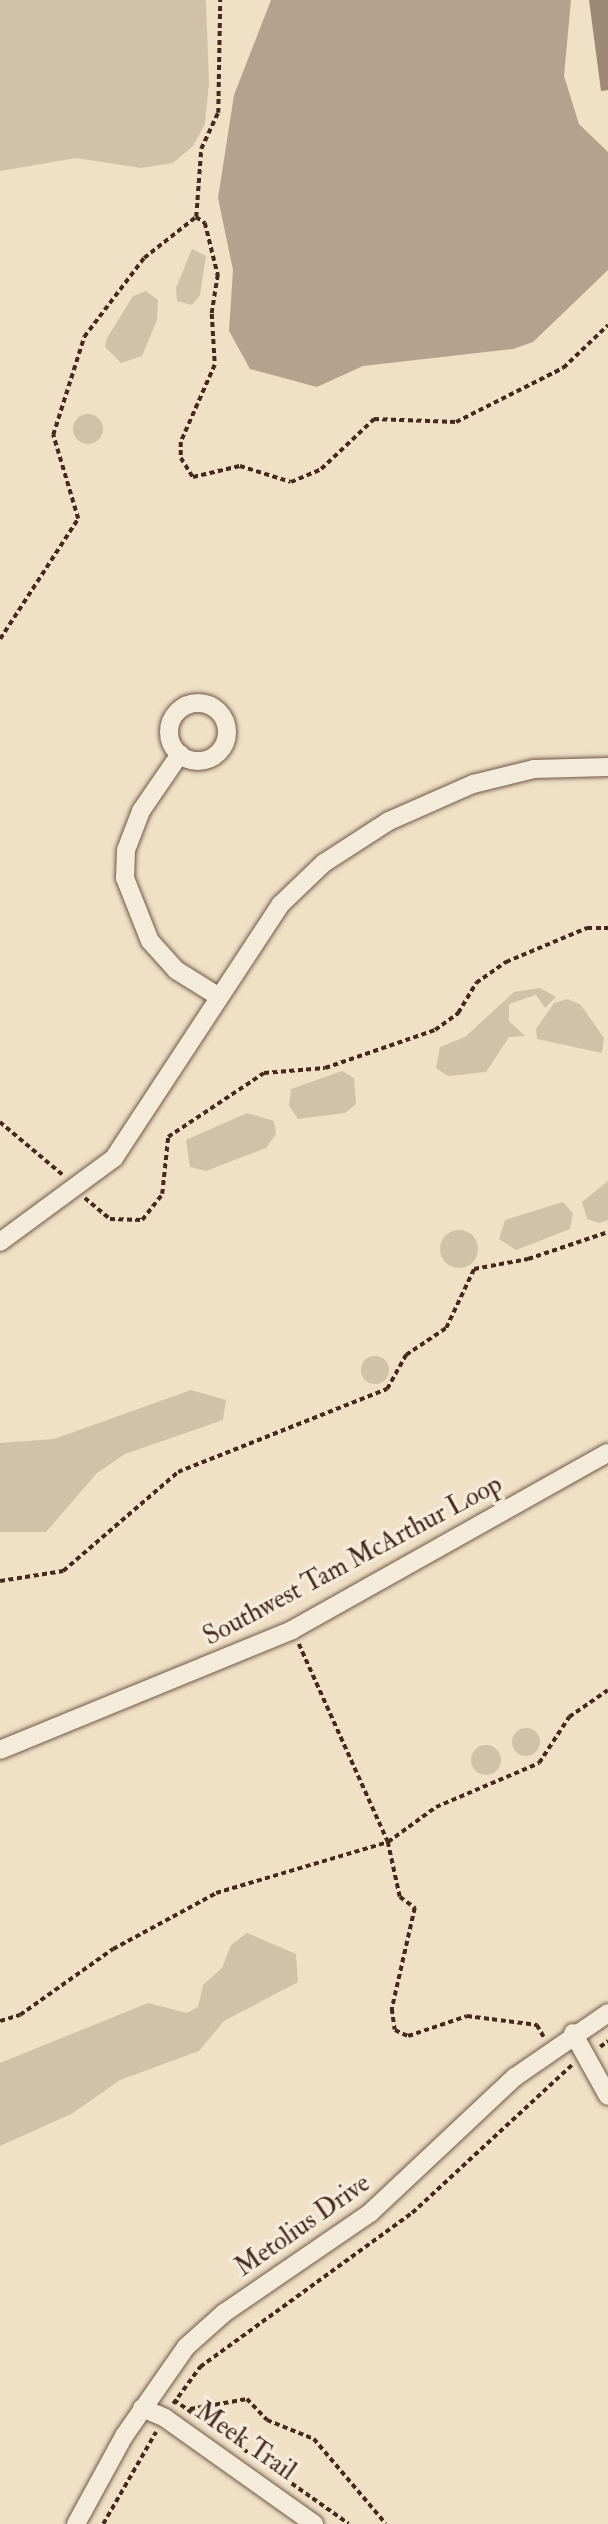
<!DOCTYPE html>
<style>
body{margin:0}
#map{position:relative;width:608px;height:2524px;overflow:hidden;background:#efe0c6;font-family:"IM FELL Double Pica",serif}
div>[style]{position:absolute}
.green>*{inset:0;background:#d2c1a9}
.round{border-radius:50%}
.water>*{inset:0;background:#b5a28c}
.building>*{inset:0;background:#9d8974}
.path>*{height:3.5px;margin-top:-1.75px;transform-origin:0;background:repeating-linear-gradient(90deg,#442a1c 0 5px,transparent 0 8.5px)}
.roads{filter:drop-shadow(0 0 2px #6f5846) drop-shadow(0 0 2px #6f5846)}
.minor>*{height:18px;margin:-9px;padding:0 9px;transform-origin:9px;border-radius:9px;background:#f5ebda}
.minor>.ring{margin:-9px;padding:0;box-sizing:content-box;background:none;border:18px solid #f5ebda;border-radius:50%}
span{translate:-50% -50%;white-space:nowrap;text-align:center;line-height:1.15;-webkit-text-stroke:7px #f5ebda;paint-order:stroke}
.street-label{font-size:26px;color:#442a1c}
</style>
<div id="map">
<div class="green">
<div style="clip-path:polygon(0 0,206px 0,209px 83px,205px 124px,193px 146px,173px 163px,141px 168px,76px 158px,0 171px)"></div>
<div style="clip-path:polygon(192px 249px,206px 256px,200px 295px,192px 305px,177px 301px,176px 288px)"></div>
<div style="clip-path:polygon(146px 291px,158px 300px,157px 320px,142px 356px,121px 363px,105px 347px,107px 338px,133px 296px)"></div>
<div class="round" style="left:73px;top:414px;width:30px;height:30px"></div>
<div style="clip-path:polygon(540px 988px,556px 997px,545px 1008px,536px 995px,509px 1004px,509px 1021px,525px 1036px,509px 1037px,486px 1072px,448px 1076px,436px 1068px,440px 1047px,465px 1037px,514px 992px)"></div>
<div style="clip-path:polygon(568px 999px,581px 1005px,604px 1038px,602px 1053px,537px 1039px,536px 1029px,554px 1003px)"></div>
<div style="clip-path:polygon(342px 1071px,354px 1078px,356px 1104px,345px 1113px,298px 1119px,289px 1106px,291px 1089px)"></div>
<div style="clip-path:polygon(247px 1113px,274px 1121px,276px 1134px,266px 1148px,206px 1171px,190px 1167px,186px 1140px)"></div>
<div style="clip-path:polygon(608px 1181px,608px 1220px,599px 1223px,587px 1219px,582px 1202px)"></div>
<div style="clip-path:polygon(563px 1202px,573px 1213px,570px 1229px,516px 1250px,499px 1239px,505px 1220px)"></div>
<div class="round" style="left:440px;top:1230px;width:38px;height:38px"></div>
<div class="round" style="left:361px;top:1356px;width:28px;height:28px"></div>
<div style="clip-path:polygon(191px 1390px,226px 1400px,223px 1420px,125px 1454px,97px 1473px,46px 1532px,0 1532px,0 1443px,54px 1439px)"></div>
<div class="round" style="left:512px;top:1728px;width:28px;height:28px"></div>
<div class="round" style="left:471px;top:1745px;width:30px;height:30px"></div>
<div style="clip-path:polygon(247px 1933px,296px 1954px,298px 1982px,224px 2021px,199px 2051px,120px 2080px,73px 2113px,0 2146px,0 2063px,148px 2003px,187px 2013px,198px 2007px,203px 1985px,222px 1968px,231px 1945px)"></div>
</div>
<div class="water">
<div style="clip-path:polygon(271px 0,571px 0,564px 76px,579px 124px,608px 152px,608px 270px,533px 342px,513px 349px,363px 366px,317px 387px,250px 369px,229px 331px,233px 270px,218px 198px,234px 95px)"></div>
</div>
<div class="building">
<div style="clip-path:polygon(589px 0,608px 0,608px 90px,601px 91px)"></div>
</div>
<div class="path">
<div style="left:196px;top:217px;width:11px;rotate:34deg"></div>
<div style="left:205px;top:223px;width:54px;rotate:76deg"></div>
<div style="left:218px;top:275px;width:39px;rotate:99deg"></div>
<div style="left:212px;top:314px;width:51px;rotate:86.6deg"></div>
<div style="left:215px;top:365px;width:84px;rotate:113.8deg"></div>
<div style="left:181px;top:442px;width:16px;rotate:90deg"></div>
<div style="left:181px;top:458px;width:22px;rotate:58deg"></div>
<div style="left:193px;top:477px;width:48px;rotate:-13.2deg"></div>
<div style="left:240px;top:466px;width:53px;rotate:17.4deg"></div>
<div style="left:291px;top:482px;width:33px;rotate:-23deg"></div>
<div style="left:321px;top:469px;width:73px;rotate:-43.3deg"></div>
<div style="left:374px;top:419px;width:82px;rotate:2.1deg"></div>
<div style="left:456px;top:422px;width:120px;rotate:-26.8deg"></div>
<div style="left:563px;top:368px;width:62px;rotate:-43.7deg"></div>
<div style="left:196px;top:217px;width:68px;rotate:-85.8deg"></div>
<div style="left:201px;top:149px;width:40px;rotate:-65deg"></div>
<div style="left:218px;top:113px;width:113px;rotate:-89deg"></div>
<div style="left:0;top:639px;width:143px;rotate:-57deg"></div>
<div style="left:78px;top:519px;width:88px;rotate:-106.6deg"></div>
<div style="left:53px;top:435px;width:103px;rotate:-72.4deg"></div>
<div style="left:84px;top:337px;width:99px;rotate:-52.8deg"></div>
<div style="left:144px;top:258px;width:66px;rotate:-38.3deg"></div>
<div style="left:0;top:1122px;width:82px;rotate:40.1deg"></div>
<div style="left:85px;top:1198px;width:33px;rotate:40deg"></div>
<div style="left:110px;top:1219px;width:32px;rotate:2deg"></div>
<div style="left:142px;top:1220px;width:33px;rotate:-52deg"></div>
<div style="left:162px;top:1194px;width:57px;rotate:-84deg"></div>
<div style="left:168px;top:1137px;width:115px;rotate:-33.7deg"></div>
<div style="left:264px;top:1073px;width:61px;rotate:-4.7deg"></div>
<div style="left:325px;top:1068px;width:116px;rotate:-19.1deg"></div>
<div style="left:435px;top:1030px;width:29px;rotate:-36deg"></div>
<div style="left:458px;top:1013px;width:35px;rotate:-59deg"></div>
<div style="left:476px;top:983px;width:37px;rotate:-35deg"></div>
<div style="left:506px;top:962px;width:88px;rotate:-22.8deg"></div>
<div style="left:587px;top:928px;width:21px"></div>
<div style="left:0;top:1581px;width:64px;rotate:-9deg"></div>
<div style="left:63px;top:1571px;width:152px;rotate:-40.7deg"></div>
<div style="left:178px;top:1472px;width:225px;rotate:-21.7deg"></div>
<div style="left:387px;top:1389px;width:39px;rotate:-61deg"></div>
<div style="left:406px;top:1355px;width:48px;rotate:-34deg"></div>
<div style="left:446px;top:1328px;width:65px;rotate:-64.6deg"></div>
<div style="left:474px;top:1269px;width:55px;rotate:-10.5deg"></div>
<div style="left:528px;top:1259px;width:84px;rotate:-18.6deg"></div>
<div style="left:299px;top:1644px;width:217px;rotate:65.8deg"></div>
<div style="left:388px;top:1842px;width:56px;rotate:77.7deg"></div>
<div style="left:400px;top:1897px;width:19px;rotate:36deg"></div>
<div style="left:415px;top:1908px;width:104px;rotate:102.8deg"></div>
<div style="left:392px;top:2009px;width:21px;rotate:82deg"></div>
<div style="left:395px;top:2030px;width:14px;rotate:25deg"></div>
<div style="left:408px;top:2036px;width:62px;rotate:-18.7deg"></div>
<div style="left:467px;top:2016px;width:71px;rotate:7.3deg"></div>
<div style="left:537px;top:2025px;width:16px;rotate:60deg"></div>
<div style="left:0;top:2021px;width:21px;rotate:-17deg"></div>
<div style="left:20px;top:2015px;width:114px;rotate:-35.4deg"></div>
<div style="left:113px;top:1949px;width:117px;rotate:-28.5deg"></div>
<div style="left:216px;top:1893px;width:179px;rotate:-16.5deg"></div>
<div style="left:388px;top:1842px;width:59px;rotate:-36.1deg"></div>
<div style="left:436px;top:1807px;width:112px;rotate:-23.1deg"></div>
<div style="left:539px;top:1763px;width:55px;rotate:-56.9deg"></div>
<div style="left:569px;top:1717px;width:47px;rotate:-34.7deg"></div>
<div style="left:600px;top:2047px;width:10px;rotate:-37deg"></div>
<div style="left:174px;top:2400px;width:214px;rotate:35.3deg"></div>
<div style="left:173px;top:2404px;width:46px;rotate:-53.9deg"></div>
<div style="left:200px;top:2367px;width:262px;rotate:-36deg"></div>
<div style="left:412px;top:2213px;width:219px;rotate:-42.8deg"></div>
<div style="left:190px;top:2409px;width:58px;rotate:-10deg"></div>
<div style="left:247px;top:2399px;width:29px;rotate:46deg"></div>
<div style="left:267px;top:2420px;width:51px;rotate:22deg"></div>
<div style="left:314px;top:2439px;width:111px;rotate:49.7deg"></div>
<div style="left:103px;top:2524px;width:106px;rotate:-60.1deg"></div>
</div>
<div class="roads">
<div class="minor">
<div class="ring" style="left:169px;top:703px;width:40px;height:40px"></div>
<div style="left:180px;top:754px;width:69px;rotate:124.4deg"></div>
<div style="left:141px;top:811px;width:42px;rotate:111deg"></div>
<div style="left:126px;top:850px;width:28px;rotate:92deg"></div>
<div style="left:125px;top:878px;width:68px;rotate:68.4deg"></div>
<div style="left:150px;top:941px;width:39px;rotate:48deg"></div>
<div style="left:176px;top:970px;width:47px;rotate:32deg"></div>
<div style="left:0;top:1242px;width:142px;rotate:-36.4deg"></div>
<div style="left:114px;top:1158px;width:303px;rotate:-56.7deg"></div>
<div style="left:280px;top:905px;width:61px;rotate:-43.7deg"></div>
<div style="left:324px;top:863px;width:77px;rotate:-32.9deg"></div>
<div style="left:389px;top:821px;width:92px;rotate:-23.8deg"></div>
<div style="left:473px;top:784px;width:63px;rotate:-13.8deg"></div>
<div style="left:534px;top:769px;width:74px;rotate:-1.5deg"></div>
<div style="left:0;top:1750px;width:316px;rotate:-22.3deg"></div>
<div style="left:292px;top:1630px;width:362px;rotate:-29.3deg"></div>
<div style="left:573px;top:2033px;width:72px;rotate:60.9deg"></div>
<div style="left:142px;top:2408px;width:25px;rotate:23deg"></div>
<div style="left:165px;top:2418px;width:183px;rotate:35.4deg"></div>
<div style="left:76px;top:2524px;width:100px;rotate:-61.4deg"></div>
<div style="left:124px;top:2436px;width:108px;rotate:-55.1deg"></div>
<div style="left:186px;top:2347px;width:51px;rotate:-41.8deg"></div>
<div style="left:224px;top:2313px;width:177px;rotate:-34.4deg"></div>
<div style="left:370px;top:2213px;width:199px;rotate:-43.2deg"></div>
<div style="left:515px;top:2077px;width:113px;rotate:-34.5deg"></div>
</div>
</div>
<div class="street-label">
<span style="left:353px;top:1561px;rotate:-28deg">Southwest Tam McArthur Loop</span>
<span style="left:303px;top:2226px;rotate:-35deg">Metolius Drive</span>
<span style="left:245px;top:2442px;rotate:35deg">Meek Trail</span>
</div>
</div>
